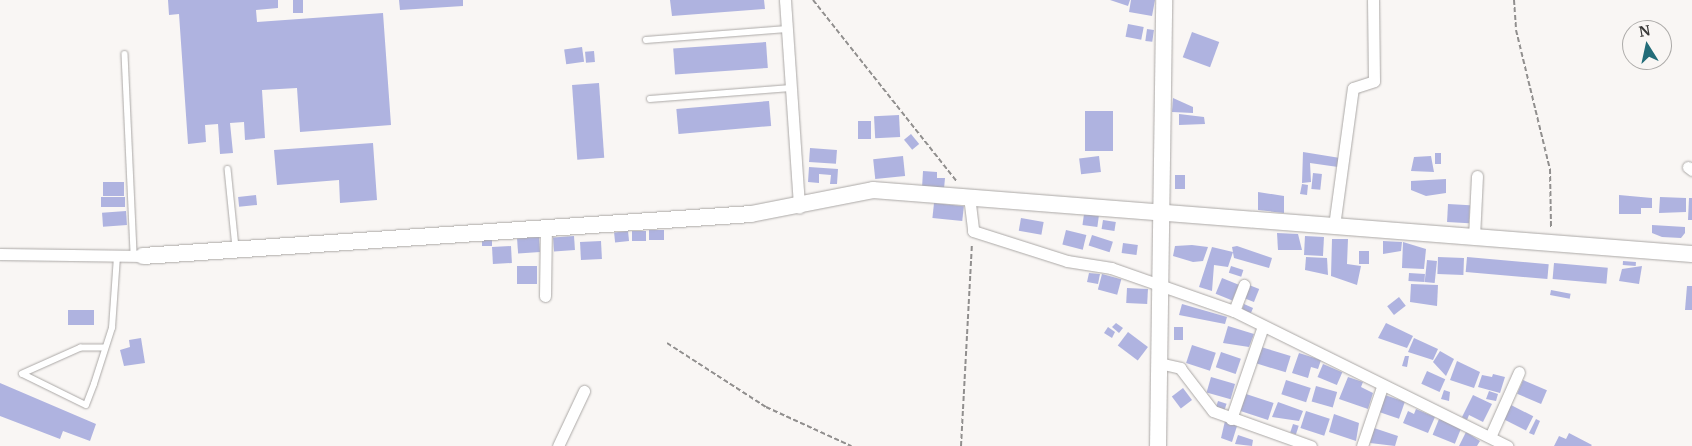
<!DOCTYPE html>
<style>
body{margin:0}
#map{position:relative;width:1692px;height:446px;overflow:hidden;background:#f9f6f4;font-family:Merriweather,serif}
div>[style]{position:absolute}
.building>*{inset:0;background:#afb3e0;transform-origin:0 0}
.path>*{height:2px;margin-top:-1px;transform-origin:0;background:repeating-linear-gradient(90deg,#918f8e 0 5px,transparent 0 7.5px)}
.roads{filter:drop-shadow(0 0 1px #aba8a6) drop-shadow(0 0 1px #aba8a6)}
.lane>*{height:5.5px;margin:-2.75px;padding:0 2.75px;transform-origin:2.75px;border-radius:2.75px;background:#fff}
.street>*{height:11px;margin:-5.5px;padding:0 5.5px;transform-origin:5.5px;border-radius:5.5px;background:#fff}
.secondary>*{height:16px;margin:-8px;padding:0 8px;transform-origin:8px;border-radius:8px;background:#fff}
span{translate:-50% -50%;white-space:nowrap;text-align:center;line-height:1.15;-webkit-text-stroke:4.5px #f9f6f4;paint-order:stroke}
.north{position:absolute;left:1622px;top:20px;width:50px;height:50px;box-sizing:border-box;background:#f9f6f4;border:1px solid #acaaa8;border-radius:50%;rotate:350deg;font-size:14px;font-weight:700;line-height:20px;text-align:center;color:#383736}
.north::after{content:'';display:block;margin:auto;width:18px;height:22px;background:#236c78;clip-path:polygon(50% 0,100% 100%,50% 72%,0 100%)}
</style>
<div id="map">
<div class="building">
<div style="clip-path:polygon(168px 0,278px 0,278px 8px,256px 10px,257px 22px,383px 13px,391px 125px,300px 132px,297px 88px,262px 90px,265px 138px,245px 140px,244px 122px,230px 123px,233px 153px,220px 154px,218px 124px,205px 125px,206px 142px,188px 144px,179px 14px,169px 15px)"></div>
<div style="left:293px;top:0;width:10px;height:13px"></div>
<div style="clip-path:polygon(399px 0,463px 0,463px 6px,400px 10px)"></div>
<div style="clip-path:polygon(670px 0,764px 0,765px 9px,672px 16px)"></div>
<div style="clip-path:polygon(1110px 0,1130px 0,1128px 6px)"></div>
<div style="clip-path:polygon(1131px 0,1155px 0,1152px 16px,1129px 12px)"></div>
<div style="left:1128px;top:24px;width:16px;height:13px;rotate:11deg"></div>
<div style="left:1147px;top:29px;width:7px;height:12px;rotate:8deg"></div>
<div style="left:1192px;top:32px;width:29px;height:27px;rotate:20deg"></div>
<div style="left:766px;top:42px;width:26px;height:93px;rotate:86deg"></div>
<div style="left:582px;top:47px;width:15px;height:18px;rotate:82deg"></div>
<div style="left:594px;top:51px;width:11px;height:9px;rotate:85deg"></div>
<div style="left:599px;top:83px;width:75px;height:27px;rotate:86deg"></div>
<div style="clip-path:polygon(1173px 98px,1193px 107px,1193px 113px,1172px 112px)"></div>
<div style="left:769px;top:101px;width:25px;height:93px;rotate:85deg"></div>
<div style="left:1113px;top:111px;width:40px;height:28px;rotate:90deg"></div>
<div style="clip-path:polygon(1179px 114px,1204px 117px,1205px 124px,1179px 125px)"></div>
<div style="left:899px;top:115px;width:22px;height:25px;rotate:87deg"></div>
<div style="left:871px;top:121px;width:18px;height:13px;rotate:90deg"></div>
<div style="left:911px;top:134px;width:13px;height:9px;rotate:51deg"></div>
<div style="clip-path:polygon(373px 143px,377px 200px,340px 203px,339px 180px,277px 185px,274px 150px)"></div>
<div style="left:810px;top:148px;width:27px;height:14px;rotate:4deg"></div>
<div style="clip-path:polygon(1303px 152px,1340px 158px,1338px 167px,1310px 163px,1311px 182px,1302px 183px)"></div>
<div style="left:1435px;top:153px;width:6px;height:11px"></div>
<div style="left:903px;top:156px;width:20px;height:30px;rotate:84deg"></div>
<div style="left:1099px;top:156px;width:16px;height:20px;rotate:83deg"></div>
<div style="clip-path:polygon(1431px 156px,1434px 172px,1411px 171px,1414px 157px)"></div>
<div style="clip-path:polygon(809px 167px,838px 169px,837px 184px,830px 184px,831px 175px,819px 174px,819px 183px,808px 182px)"></div>
<div style="clip-path:polygon(923px 171px,937px 172px,937px 178px,945px 178px,944px 189px,922px 188px)"></div>
<div style="left:1313px;top:173px;width:9px;height:16px;rotate:6deg"></div>
<div style="left:1175px;top:175px;width:10px;height:14px"></div>
<div style="clip-path:polygon(1446px 179px,1446px 193px,1426px 196px,1411px 190px,1411px 181px)"></div>
<div style="left:103px;top:182px;width:21px;height:14px"></div>
<div style="clip-path:polygon(1302px 184px,1308px 185px,1307px 195px,1300px 194px)"></div>
<div style="clip-path:polygon(1258px 192px,1284px 196px,1284px 213px,1258px 210px)"></div>
<div style="left:256px;top:195px;width:10px;height:18px;rotate:84deg"></div>
<div style="clip-path:polygon(1619px 195px,1652px 198px,1652px 208px,1641px 208px,1641px 214px,1619px 214px)"></div>
<div style="left:125px;top:197px;width:10px;height:24px;rotate:90deg"></div>
<div style="clip-path:polygon(1660px 197px,1686px 198px,1686px 212px,1659px 213px)"></div>
<div style="clip-path:polygon(1689px 198px,1692px 198px,1692px 220px,1688px 220px)"></div>
<div style="left:934px;top:203px;width:30px;height:15px;rotate:6deg"></div>
<div style="left:1448px;top:204px;width:22px;height:18px;rotate:3deg"></div>
<div style="left:126px;top:211px;width:14px;height:24px;rotate:86deg"></div>
<div style="left:1084px;top:214px;width:15px;height:11px;rotate:8deg"></div>
<div style="left:1021px;top:218px;width:23px;height:13px;rotate:10deg"></div>
<div style="left:1103px;top:220px;width:13px;height:9px;rotate:9deg"></div>
<div style="clip-path:polygon(1652px 225px,1685px 227px,1685px 233px,1681px 238px,1662px 237px,1652px 233px)"></div>
<div style="left:664px;top:230px;width:10px;height:15px;rotate:90deg"></div>
<div style="left:1066px;top:230px;width:21px;height:15px;rotate:14deg"></div>
<div style="left:628px;top:231px;width:10px;height:14px;rotate:84deg"></div>
<div style="left:646px;top:231px;width:10px;height:14px;rotate:90deg"></div>
<div style="clip-path:polygon(1277px 233px,1298px 234px,1302px 250px,1278px 250px)"></div>
<div style="left:1092px;top:235px;width:22px;height:11px;rotate:18deg"></div>
<div style="left:574px;top:236px;width:14px;height:21px;rotate:86deg"></div>
<div style="left:1305px;top:236px;width:19px;height:19px;rotate:3deg"></div>
<div style="left:539px;top:237px;width:15px;height:22px;rotate:86deg"></div>
<div style="clip-path:polygon(1332px 239px,1348px 239px,1347px 264px,1361px 266px,1357px 285px,1331px 276px)"></div>
<div style="left:482px;top:240px;width:10px;height:6px"></div>
<div style="left:601px;top:241px;width:18px;height:21px;rotate:87deg"></div>
<div style="clip-path:polygon(1383px 241px,1402px 242px,1401px 251px,1383px 254px)"></div>
<div style="clip-path:polygon(1403px 242px,1426px 249px,1424px 269px,1402px 268px)"></div>
<div style="left:1123px;top:243px;width:15px;height:10px;rotate:8deg"></div>
<div style="left:511px;top:246px;width:17px;height:19px;rotate:87deg"></div>
<div style="clip-path:polygon(1175px 246px,1192px 245px,1208px 247px,1203px 261px,1193px 262px,1173px 256px)"></div>
<div style="clip-path:polygon(1237px 246px,1272px 258px,1269px 268px,1234px 258px,1232px 247px)"></div>
<div style="clip-path:polygon(1212px 247px,1233px 252px,1228px 267px,1214px 265px,1212px 291px,1199px 287px)"></div>
<div style="left:1359px;top:251px;width:10px;height:13px"></div>
<div style="clip-path:polygon(1306px 257px,1327px 258px,1328px 275px,1305px 270px)"></div>
<div style="left:1438px;top:257px;width:26px;height:17px;rotate:2deg"></div>
<div style="left:1467px;top:257px;width:82px;height:15px;rotate:5deg"></div>
<div style="left:1427px;top:260px;width:10px;height:22px;rotate:6deg"></div>
<div style="left:1623px;top:261px;width:13px;height:4px;rotate:4deg"></div>
<div style="left:1554px;top:263px;width:54px;height:16px;rotate:5deg"></div>
<div style="left:517px;top:266px;width:20px;height:18px"></div>
<div style="left:1231px;top:266px;width:13px;height:7px;rotate:18deg"></div>
<div style="clip-path:polygon(1642px 266px,1639px 284px,1619px 281px,1622px 269px)"></div>
<div style="clip-path:polygon(1089px 273px,1100px 274px,1098px 284px,1087px 282px)"></div>
<div style="left:1409px;top:273px;width:16px;height:8px;rotate:4deg"></div>
<div style="left:1102px;top:274px;width:20px;height:16px;rotate:15deg"></div>
<div style="left:1222px;top:278px;width:18px;height:17px;rotate:22deg"></div>
<div style="clip-path:polygon(1411px 284px,1438px 285px,1437px 306px,1410px 302px)"></div>
<div style="left:1249px;top:285px;width:11px;height:14px;rotate:22deg"></div>
<div style="clip-path:polygon(1687px 286px,1692px 286px,1692px 310px,1685px 310px)"></div>
<div style="left:1127px;top:288px;width:21px;height:15px;rotate:3deg"></div>
<div style="left:1551px;top:290px;width:20px;height:5px;rotate:11deg"></div>
<div style="left:1399px;top:297px;width:11px;height:15px;rotate:52deg"></div>
<div style="clip-path:polygon(1182px 304px,1227px 317px,1225px 324px,1179px 315px)"></div>
<div style="clip-path:polygon(1244px 304px,1253px 308px,1251px 313px,1242px 310px)"></div>
<div style="left:68px;top:310px;width:26px;height:15px"></div>
<div style="clip-path:polygon(1116px 323px,1123px 328px,1119px 333px,1112px 327px)"></div>
<div style="clip-path:polygon(1386px 323px,1413px 336px,1407px 348px,1378px 338px)"></div>
<div style="clip-path:polygon(1228px 326px,1254px 334px,1249px 347px,1223px 343px)"></div>
<div style="clip-path:polygon(1108px 327px,1115px 332px,1112px 338px,1104px 333px)"></div>
<div style="left:1174px;top:327px;width:9px;height:13px"></div>
<div style="left:1128px;top:332px;width:25px;height:17px;rotate:37deg"></div>
<div style="clip-path:polygon(141px 338px,145px 363px,124px 366px,120px 350px,130px 347px,129px 340px)"></div>
<div style="clip-path:polygon(1414px 338px,1438px 349px,1433px 360px,1408px 352px)"></div>
<div style="left:1192px;top:345px;width:25px;height:19px;rotate:18deg"></div>
<div style="left:1261px;top:347px;width:31px;height:17px;rotate:17deg"></div>
<div style="clip-path:polygon(1440px 351px,1454px 359px,1446px 376px,1433px 362px)"></div>
<div style="left:1221px;top:352px;width:21px;height:16px;rotate:19deg"></div>
<div style="clip-path:polygon(1299px 353px,1321px 360px,1318px 369px,1311px 367px,1308px 378px,1292px 373px)"></div>
<div style="clip-path:polygon(1405px 356px,1409px 356px,1407px 367px,1402px 366px)"></div>
<div style="clip-path:polygon(1457px 361px,1480px 372px,1474px 388px,1450px 380px)"></div>
<div style="left:1323px;top:364px;width:21px;height:14px;rotate:23deg"></div>
<div style="left:1427px;top:371px;width:20px;height:14px;rotate:24deg"></div>
<div style="clip-path:polygon(1493px 374px,1505px 377px,1500px 393px,1478px 387px,1482px 375px,1492px 377px)"></div>
<div style="left:1211px;top:377px;width:25px;height:16px;rotate:16deg"></div>
<div style="clip-path:polygon(1348px 377px,1363px 382px,1361px 387px,1373px 393px,1368px 409px,1339px 399px)"></div>
<div style="left:1286px;top:380px;width:26px;height:15px;rotate:18deg"></div>
<div style="left:1523px;top:380px;width:26px;height:15px;rotate:23deg"></div>
<div style="clip-path:polygon(0 383px,96px 424px,90px 441px,63px 431px,60px 439px,0 416px)"></div>
<div style="left:1316px;top:386px;width:22px;height:16px;rotate:16deg"></div>
<div style="left:1183px;top:388px;width:15px;height:14px;rotate:53deg"></div>
<div style="clip-path:polygon(1444px 390px,1450px 392px,1449px 401px,1441px 399px)"></div>
<div style="clip-path:polygon(1489px 391px,1498px 394px,1496px 401px,1486px 399px)"></div>
<div style="left:1246px;top:394px;width:29px;height:18px;rotate:18deg"></div>
<div style="left:1385px;top:395px;width:21px;height:18px;rotate:19deg"></div>
<div style="clip-path:polygon(1473px 395px,1492px 404px,1483px 422px,1469px 415px,1467px 420px,1462px 417px)"></div>
<div style="left:1218px;top:401px;width:9px;height:6px;rotate:18deg"></div>
<div style="clip-path:polygon(1278px 402px,1303px 411px,1299px 421px,1272px 417px)"></div>
<div style="left:1511px;top:405px;width:25px;height:16px;rotate:27deg"></div>
<div style="clip-path:polygon(1416px 409px,1435px 417px,1428px 433px,1403px 423px,1408px 411px,1414px 414px)"></div>
<div style="left:1306px;top:411px;width:25px;height:18px;rotate:18deg"></div>
<div style="clip-path:polygon(1334px 414px,1359px 423px,1356px 441px,1329px 432px)"></div>
<div style="left:1439px;top:419px;width:24px;height:17px;rotate:22deg"></div>
<div style="clip-path:polygon(1536px 419px,1540px 421px,1534px 435px,1529px 433px)"></div>
<div style="clip-path:polygon(1225px 421px,1237px 426px,1232px 442px,1221px 438px)"></div>
<div style="left:1293px;top:424px;width:6px;height:9px;rotate:18deg"></div>
<div style="clip-path:polygon(1374px 428px,1398px 436px,1395px 446px,1370px 443px)"></div>
<div style="clip-path:polygon(1466px 432px,1480px 441px,1477px 446px,1459px 446px)"></div>
<div style="clip-path:polygon(1569px 433px,1592px 445px,1591px 446px,1554px 446px,1559px 436px,1566px 439px)"></div>
<div style="clip-path:polygon(1238px 435px,1253px 440px,1252px 446px,1235px 444px)"></div>
</div>
<div class="path">
<div style="left:813px;top:0;width:232px;rotate:51.6deg"></div>
<div style="left:1514px;top:0;width:30px;rotate:86deg"></div>
<div style="left:1516px;top:30px;width:143px;rotate:76.3deg"></div>
<div style="left:1550px;top:169px;width:59px;rotate:89deg"></div>
<div style="left:667px;top:343px;width:118px;rotate:32.9deg"></div>
<div style="left:766px;top:407px;width:94px;rotate:24.6deg"></div>
<div style="left:961px;top:446px;width:202px;rotate:-86.9deg"></div>
</div>
<div class="roads">
<div class="lane">
<div style="left:646px;top:40px;width:141px;rotate:-4.5deg"></div>
<div style="left:125px;top:54px;width:202px;rotate:87.4deg"></div>
<div style="left:650px;top:99px;width:141px;rotate:-4.5deg"></div>
<div style="left:228px;top:169px;width:79px;rotate:84.2deg"></div>
<div style="left:105px;top:348px;width:24px;rotate:180deg"></div>
<div style="left:81px;top:348px;width:64px;rotate:155.9deg"></div>
<div style="left:23px;top:374px;width:70px;rotate:26.2deg"></div>
<div style="left:86px;top:405px;width:22px;rotate:-69deg"></div>
<div style="left:94px;top:384px;width:59px;rotate:-72.2deg"></div>
<div style="left:112px;top:328px;width:72px;rotate:-86deg"></div>
</div>
<div class="street">
<div style="left:785px;top:0;width:208px;rotate:86.1deg"></div>
<div style="left:1688px;top:167px;width:5px;rotate:37deg"></div>
<div style="left:969px;top:196px;width:35px;rotate:83deg"></div>
<div style="left:973px;top:231px;width:99px;rotate:17.7deg"></div>
<div style="left:1067px;top:261px;width:45px;rotate:9deg"></div>
<div style="left:1111px;top:268px;width:130px;rotate:19.3deg"></div>
<div style="left:1234px;top:311px;width:305px;rotate:26.3deg"></div>
<div style="left:1334px;top:226px;width:139px;rotate:-82.2deg"></div>
<div style="left:1353px;top:88px;width:22px;rotate:-18deg"></div>
<div style="left:1374px;top:81px;width:81px;rotate:-90.7deg"></div>
<div style="left:1474px;top:237px;width:61px;rotate:-87.2deg"></div>
<div style="left:0;top:254px;width:143px;rotate:0.8deg"></div>
<div style="left:545px;top:296px;width:68px;rotate:-89.2deg"></div>
<div style="left:1234px;top:311px;width:28px;rotate:-69deg"></div>
<div style="left:1159px;top:363px;width:22px;rotate:13deg"></div>
<div style="left:1180px;top:368px;width:54px;rotate:52.5deg"></div>
<div style="left:1213px;top:411px;width:104px;rotate:19.7deg"></div>
<div style="left:1231px;top:419px;width:98px;rotate:-71deg"></div>
<div style="left:1490px;top:437px;width:71px;rotate:-66deg"></div>
<div style="left:558px;top:446px;width:61px;rotate:-64.7deg"></div>
<div style="left:1362px;top:446px;width:62px;rotate:-71.3deg"></div>
</div>
<div class="secondary">
<div style="left:143px;top:256px;width:609px;rotate:-3.95deg"></div>
<div style="left:751px;top:214px;width:124px;rotate:-11.1deg"></div>
<div style="left:873px;top:190px;width:821px;rotate:4.47deg"></div>
<div style="left:1158px;top:446px;width:446px;rotate:-89.2deg"></div>
</div>
</div>
<div class="north">N</div>
</div>
